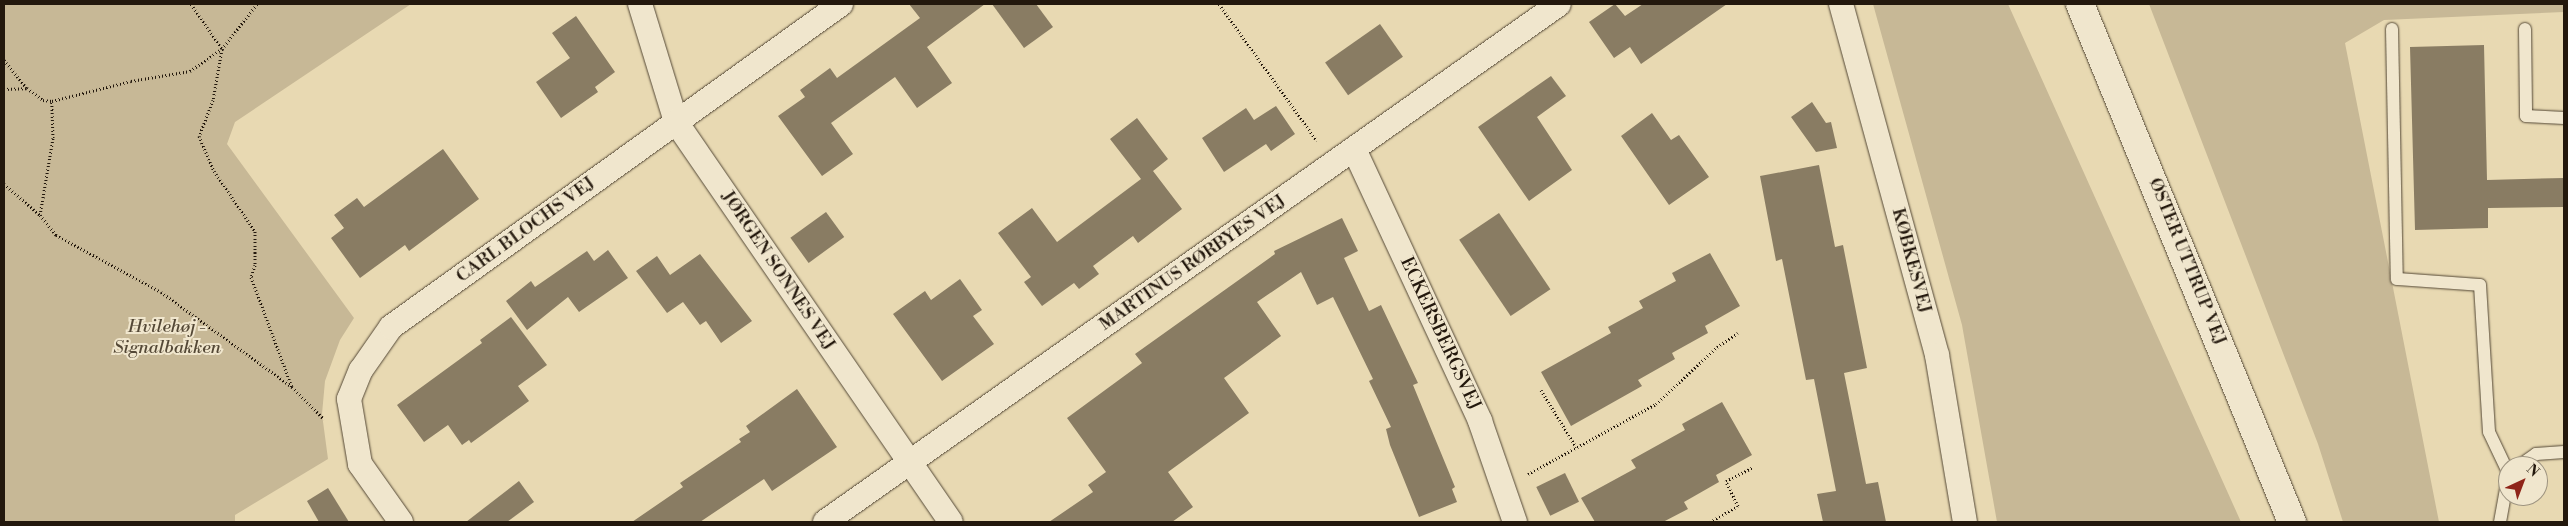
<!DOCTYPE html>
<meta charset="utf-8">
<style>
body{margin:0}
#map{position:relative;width:2568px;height:526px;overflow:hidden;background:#e8d9b2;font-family:"Libre Bodoni",serif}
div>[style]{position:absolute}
.green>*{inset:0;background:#c7b896}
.building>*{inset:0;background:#897c63;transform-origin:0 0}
.path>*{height:3px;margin-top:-1.5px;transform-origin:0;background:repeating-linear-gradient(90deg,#23180d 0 1px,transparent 0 3.5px)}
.roads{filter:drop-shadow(0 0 1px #544836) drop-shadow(0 0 1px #544836)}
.service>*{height:12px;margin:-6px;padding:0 6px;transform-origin:6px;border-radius:6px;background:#f0e6cd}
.minor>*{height:24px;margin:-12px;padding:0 12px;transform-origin:12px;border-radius:12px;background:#f0e6cd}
.tertiary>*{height:28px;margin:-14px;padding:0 14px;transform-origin:14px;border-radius:14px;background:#f0e6cd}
span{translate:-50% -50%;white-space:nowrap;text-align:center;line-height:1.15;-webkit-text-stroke:4px #f0e6cd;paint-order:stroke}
.street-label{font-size:18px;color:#23180d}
.park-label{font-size:18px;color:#544836;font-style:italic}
.frame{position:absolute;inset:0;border:5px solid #23180d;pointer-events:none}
.north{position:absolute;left:2498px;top:456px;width:50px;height:50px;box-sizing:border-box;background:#f0e6cd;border:1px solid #9e9480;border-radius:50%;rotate:43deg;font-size:14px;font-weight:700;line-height:20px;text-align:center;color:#23180d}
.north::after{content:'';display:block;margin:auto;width:18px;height:22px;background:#8f2418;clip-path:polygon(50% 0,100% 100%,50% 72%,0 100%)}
</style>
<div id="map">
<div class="green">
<div style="clip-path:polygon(4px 4px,411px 4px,235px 122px,227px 144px,354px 318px,340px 340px,325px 381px,322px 414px,328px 459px,235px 515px,235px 522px,4px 522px)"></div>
<div style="clip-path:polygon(1873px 4px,2008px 4px,2241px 522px,1997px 522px,1962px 325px)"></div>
<div style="clip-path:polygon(2149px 4px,2564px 4px,2564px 12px,2384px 20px,2345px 43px,2439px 522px,2343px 522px,2318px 444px)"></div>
</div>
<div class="building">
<div style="clip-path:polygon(909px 4px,985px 4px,927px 47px,952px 83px,917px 108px,895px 77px,831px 123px,853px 154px,822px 176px,778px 116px,805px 97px,800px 90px,830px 68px,837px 78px,920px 18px)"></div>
<div style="clip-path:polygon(992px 4px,1036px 4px,1053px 27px,1024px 48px)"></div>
<div style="clip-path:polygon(1615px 4px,1625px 16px,1643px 4px,1727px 4px,1641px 64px,1630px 47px,1614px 58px,1589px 22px)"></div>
<div style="clip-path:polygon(576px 16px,615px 72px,595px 87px,598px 92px,561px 118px,536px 82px,570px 58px,552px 33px)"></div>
<div style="left:1380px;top:24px;width:40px;height:67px;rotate:55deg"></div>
<div style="clip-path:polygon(2484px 45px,2487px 180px,2564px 178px,2564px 207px,2488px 208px,2488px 228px,2415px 230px,2410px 47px)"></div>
<div style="clip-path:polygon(1551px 76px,1566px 96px,1537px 117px,1572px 170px,1529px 201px,1478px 127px)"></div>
<div style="clip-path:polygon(1812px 102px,1826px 123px,1831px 122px,1837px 148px,1816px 152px,1791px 117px)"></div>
<div style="clip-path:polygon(1276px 106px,1295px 134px,1271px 151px,1266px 144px,1224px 172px,1202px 138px,1246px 108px,1254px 120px)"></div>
<div style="clip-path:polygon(1652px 113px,1671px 140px,1679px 135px,1709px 177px,1669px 205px,1621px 136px)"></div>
<div style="clip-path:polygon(1137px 118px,1168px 159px,1153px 171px,1182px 209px,1138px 243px,1133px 236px,1093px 266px,1099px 274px,1079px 289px,1074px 283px,1042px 306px,1024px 282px,1031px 277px,998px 233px,1032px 208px,1057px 242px,1141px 179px,1110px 139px)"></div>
<div style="clip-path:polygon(443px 149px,479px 199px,409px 251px,405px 245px,360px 278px,331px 238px,344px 228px,334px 215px,357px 198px,364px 207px)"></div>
<div style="clip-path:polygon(1819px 165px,1835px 247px,1843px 245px,1867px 368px,1844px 373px,1866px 484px,1878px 482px,1886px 522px,1823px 522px,1817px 494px,1836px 491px,1814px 379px,1806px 380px,1782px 259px,1776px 261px,1760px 176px)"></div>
<div style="left:826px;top:212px;width:31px;height:44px;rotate:54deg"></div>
<div style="left:1499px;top:213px;width:92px;height:48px;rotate:56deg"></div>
<div style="clip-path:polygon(1342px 218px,1358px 251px,1344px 258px,1369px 311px,1381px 305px,1418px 383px,1413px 385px,1455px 487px,1452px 489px,1457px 502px,1419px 517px,1390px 445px,1386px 429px,1391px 427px,1369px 381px,1373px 379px,1333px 297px,1317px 305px,1301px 272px,1257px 302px,1281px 336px,1224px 378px,1249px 413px,1168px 472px,1193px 507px,1172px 522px,1049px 522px,1093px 492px,1088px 485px,1106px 472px,1067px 418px,1142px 363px,1135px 354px,1275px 254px,1274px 251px)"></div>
<div style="clip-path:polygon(608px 250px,628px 278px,579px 312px,568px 297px,527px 330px,506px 301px,531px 281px,535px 287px,587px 251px,594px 261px)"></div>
<div style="clip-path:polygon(1710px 253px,1740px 306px,1705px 326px,1708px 333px,1672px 353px,1675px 359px,1638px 380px,1642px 386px,1571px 426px,1541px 372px,1611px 333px,1608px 327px,1643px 308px,1639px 301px,1676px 281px,1672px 273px)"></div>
<div style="clip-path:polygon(700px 254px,752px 321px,721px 343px,706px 321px,700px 325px,683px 302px,667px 313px,636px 271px,657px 256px,670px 275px)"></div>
<div style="clip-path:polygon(960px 279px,982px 310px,973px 316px,994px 344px,942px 381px,893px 314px,925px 291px,931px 300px)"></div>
<div style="clip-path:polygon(511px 317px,547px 365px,518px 386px,529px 401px,471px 443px,469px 440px,462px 445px,448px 425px,424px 442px,397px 405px,482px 343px,480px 340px)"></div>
<div style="clip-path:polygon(797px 389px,837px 447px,772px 491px,764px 479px,700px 522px,632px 522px,683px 487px,680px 483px,741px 442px,739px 439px,750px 432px,746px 426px)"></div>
<div style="clip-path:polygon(1722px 402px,1752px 455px,1716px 475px,1719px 482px,1684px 502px,1688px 509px,1663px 522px,1595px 522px,1581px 498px,1636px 468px,1631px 460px,1685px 430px,1682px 424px)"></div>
<div style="left:1565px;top:473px;width:32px;height:32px;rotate:64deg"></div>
<div style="clip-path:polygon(519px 481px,534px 502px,507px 522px,466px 522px)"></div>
<div style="clip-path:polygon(328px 488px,349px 522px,319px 522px,307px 501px)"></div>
</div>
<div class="path">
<div style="left:191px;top:4px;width:55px;rotate:55.4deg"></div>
<div style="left:222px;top:49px;width:52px;rotate:100deg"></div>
<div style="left:213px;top:100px;width:39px;rotate:111deg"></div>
<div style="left:199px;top:136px;width:38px;rotate:67deg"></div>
<div style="left:214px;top:171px;width:73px;rotate:55.7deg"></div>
<div style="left:255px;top:231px;width:34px;rotate:90deg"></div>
<div style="left:255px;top:265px;width:13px;rotate:108deg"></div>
<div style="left:251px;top:277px;width:117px;rotate:69.6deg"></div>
<div style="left:1219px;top:4px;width:168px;rotate:54.4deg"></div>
<div style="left:4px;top:60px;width:36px;rotate:51deg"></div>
<div style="left:4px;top:89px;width:23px;rotate:-2deg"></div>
<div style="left:27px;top:88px;width:20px;rotate:37deg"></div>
<div style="left:43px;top:100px;width:9px;rotate:6deg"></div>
<div style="left:52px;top:101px;width:81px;rotate:-14.2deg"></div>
<div style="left:131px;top:81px;width:60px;rotate:-9.6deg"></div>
<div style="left:190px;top:71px;width:39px;rotate:-35deg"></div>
<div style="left:222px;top:49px;width:57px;rotate:-52.1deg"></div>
<div style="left:4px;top:184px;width:48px;rotate:40.7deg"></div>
<div style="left:40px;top:215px;width:26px;rotate:51deg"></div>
<div style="left:56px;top:235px;width:119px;rotate:28.5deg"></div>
<div style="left:161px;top:292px;width:162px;rotate:35.9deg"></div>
<div style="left:292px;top:387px;width:45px;rotate:45deg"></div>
<div style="left:40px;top:215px;width:78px;rotate:-80.4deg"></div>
<div style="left:53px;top:138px;width:36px;rotate:-92deg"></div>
<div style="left:1541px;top:390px;width:67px;rotate:58.4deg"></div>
<div style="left:1528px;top:474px;width:146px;rotate:-28.7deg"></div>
<div style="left:1656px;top:404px;width:83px;rotate:-43.1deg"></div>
<div style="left:1717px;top:347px;width:25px;rotate:-34deg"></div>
<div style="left:1710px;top:522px;width:32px;rotate:-30deg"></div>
<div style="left:1738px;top:506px;width:28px;rotate:-116deg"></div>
<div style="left:1726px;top:481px;width:30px;rotate:-27deg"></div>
</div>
<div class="roads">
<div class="service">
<div style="left:2392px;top:29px;width:250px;rotate:88.9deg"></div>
<div style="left:2397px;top:279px;width:83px;rotate:4.1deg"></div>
<div style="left:2480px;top:285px;width:147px;rotate:86.5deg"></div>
<div style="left:2489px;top:432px;width:44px;rotate:64.6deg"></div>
<div style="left:2525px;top:29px;width:87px;rotate:89.3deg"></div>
<div style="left:2526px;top:116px;width:38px;rotate:3deg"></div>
<div style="left:2519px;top:466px;width:21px;rotate:-35deg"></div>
<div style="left:2536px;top:454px;width:28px;rotate:-4deg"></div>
<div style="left:2500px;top:522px;width:45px;rotate:-79.7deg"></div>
</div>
<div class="minor">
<div style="left:640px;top:4px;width:123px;rotate:73deg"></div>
<div style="left:676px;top:122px;width:485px;rotate:55.5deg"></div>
<div style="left:1841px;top:4px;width:364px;rotate:74.7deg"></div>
<div style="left:1937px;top:355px;width:169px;rotate:80.5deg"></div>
<div style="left:1354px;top:149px;width:300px;rotate:65.1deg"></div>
<div style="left:1480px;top:421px;width:107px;rotate:70.9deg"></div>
<div style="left:401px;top:522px;width:71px;rotate:-125.3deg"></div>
<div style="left:360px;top:464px;width:66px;rotate:-99.6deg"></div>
<div style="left:349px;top:399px;width:31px;rotate:-68deg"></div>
<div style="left:361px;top:370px;width:52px;rotate:-55.1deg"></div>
<div style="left:391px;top:327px;width:554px;rotate:-35.67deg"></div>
<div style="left:825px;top:522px;width:898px;rotate:-35.21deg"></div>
</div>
<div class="tertiary">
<div style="left:2080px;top:4px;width:560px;rotate:67.74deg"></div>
</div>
</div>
<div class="street-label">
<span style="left:526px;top:230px;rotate:-36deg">CARL BLOCHS VEJ</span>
<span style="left:1911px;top:261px;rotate:75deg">KØBKESVEJ</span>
<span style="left:2187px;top:262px;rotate:68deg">ØSTER UTTRUP VEJ</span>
<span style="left:1193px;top:263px;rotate:-35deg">MARTINUS RØRBYES VEJ</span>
<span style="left:778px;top:271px;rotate:56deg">JØRGEN SONNES VEJ</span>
<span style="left:1440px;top:334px;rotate:65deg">ECKERSBERGSVEJ</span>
</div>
<div class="park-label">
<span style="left:167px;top:338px">Hvilehøj -<br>Signalbakken</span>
</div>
<div class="frame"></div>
<div class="north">N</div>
</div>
